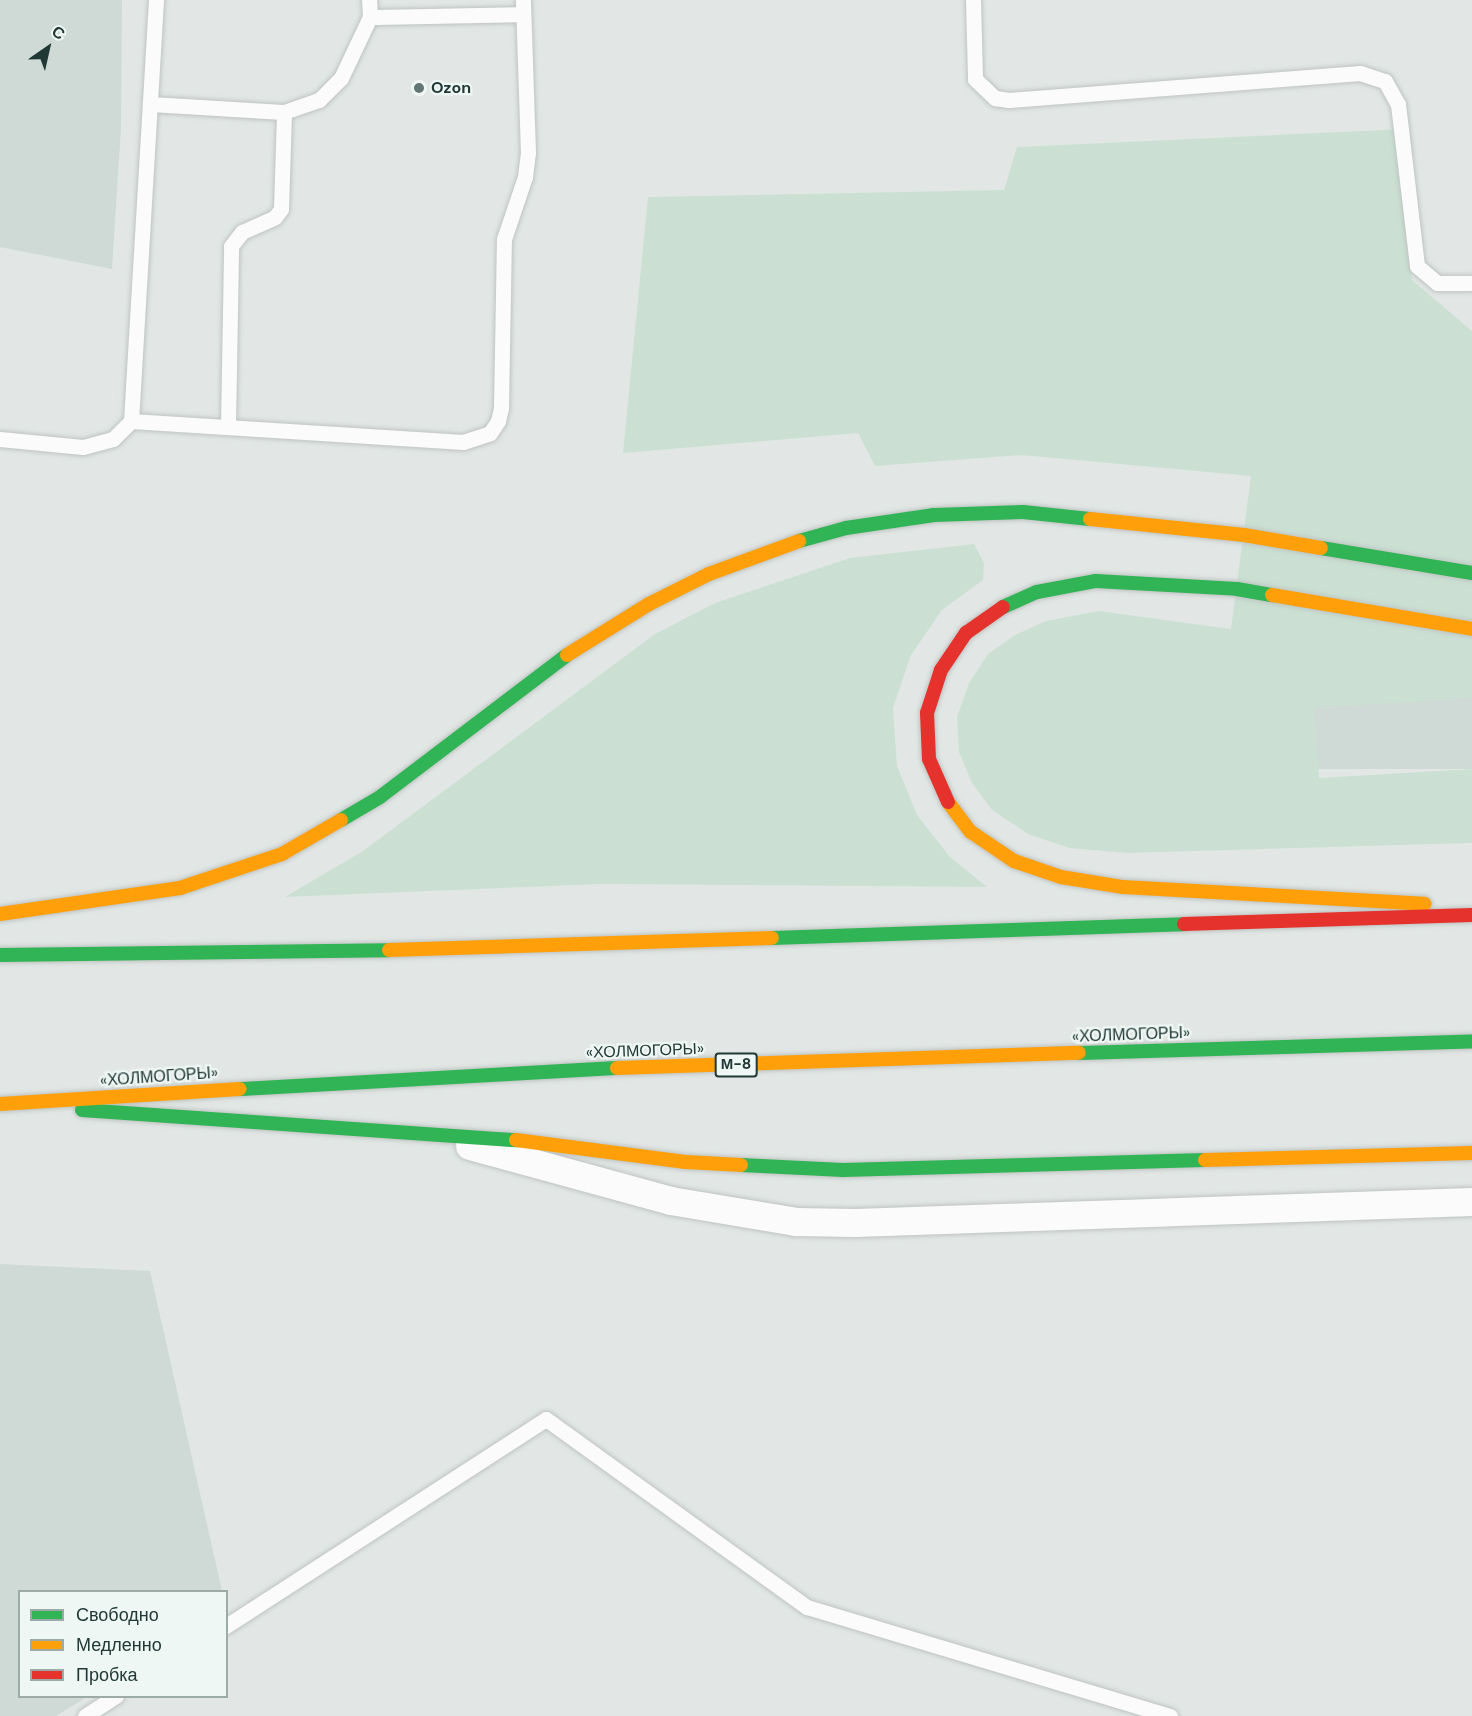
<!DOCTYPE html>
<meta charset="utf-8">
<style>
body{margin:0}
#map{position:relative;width:1472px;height:1716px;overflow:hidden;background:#e2e7e5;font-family:"DM Sans",sans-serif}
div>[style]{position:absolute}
.built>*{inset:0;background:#cfd9d5;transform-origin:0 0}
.green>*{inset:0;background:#cbe0d3}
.roads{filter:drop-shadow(0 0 2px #bfc4c2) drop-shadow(0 0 2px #bfc4c2)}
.lane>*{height:15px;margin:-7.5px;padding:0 7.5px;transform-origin:7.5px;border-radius:7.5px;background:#fbfbfb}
.street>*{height:28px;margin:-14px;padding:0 14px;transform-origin:14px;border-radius:14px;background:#fbfbfb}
.fast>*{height:14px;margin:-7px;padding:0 7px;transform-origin:7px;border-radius:7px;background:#30b455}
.slow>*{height:14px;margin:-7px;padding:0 7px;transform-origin:7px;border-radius:7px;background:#ff9f0a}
.jam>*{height:14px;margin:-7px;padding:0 7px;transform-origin:7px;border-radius:7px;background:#e5322d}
.dots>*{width:16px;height:16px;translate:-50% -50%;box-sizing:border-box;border:3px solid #eff7f4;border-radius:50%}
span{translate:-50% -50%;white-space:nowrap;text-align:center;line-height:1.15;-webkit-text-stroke:4.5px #eff7f4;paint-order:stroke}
.shield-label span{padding:2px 4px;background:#eff7f4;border:2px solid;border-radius:4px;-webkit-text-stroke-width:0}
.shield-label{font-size:15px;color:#203935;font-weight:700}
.poi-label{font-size:16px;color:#203935;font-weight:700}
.left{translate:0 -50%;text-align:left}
.street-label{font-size:16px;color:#203935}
.legend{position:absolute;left:18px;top:1590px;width:210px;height:108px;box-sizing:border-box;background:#eff7f4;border:2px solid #9caba8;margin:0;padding:8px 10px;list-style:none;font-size:18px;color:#203935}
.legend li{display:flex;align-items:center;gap:12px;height:30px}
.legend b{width:30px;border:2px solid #9caba8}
.north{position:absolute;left:18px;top:18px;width:60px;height:60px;-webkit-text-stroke:4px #eff7f4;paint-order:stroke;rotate:34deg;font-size:16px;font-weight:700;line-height:24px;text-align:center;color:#203935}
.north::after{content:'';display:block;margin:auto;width:21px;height:27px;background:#203935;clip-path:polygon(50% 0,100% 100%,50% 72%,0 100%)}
</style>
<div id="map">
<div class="built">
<div style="clip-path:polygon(0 0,122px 0,121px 127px,112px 269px,0 247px)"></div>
<div style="left:1472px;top:698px;width:71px;height:158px;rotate:90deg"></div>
<div style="clip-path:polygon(0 1264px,150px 1271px,222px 1591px,20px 1592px,20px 1696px,87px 1697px,56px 1716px,0 1716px)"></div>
</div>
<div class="green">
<div style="clip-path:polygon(1404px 129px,1412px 280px,1472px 331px,1472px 698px,1314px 708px,1319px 778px,1472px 769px,1472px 843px,1127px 853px,1069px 848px,1028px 834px,992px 810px,972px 783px,959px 752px,957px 717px,969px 683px,988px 654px,1015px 635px,1046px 621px,1099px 611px,1231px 629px,1251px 476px,1022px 455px,875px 466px,858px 433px,623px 453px,648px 197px,1004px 190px,1017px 147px)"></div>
<div style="clip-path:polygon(974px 544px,984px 563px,983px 580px,942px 610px,911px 655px,893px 708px,897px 766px,917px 815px,950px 857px,987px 887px,602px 884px,285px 897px,363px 851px,655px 634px,715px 603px,850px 558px)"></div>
</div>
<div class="roads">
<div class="lane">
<div style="left:973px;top:0;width:79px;rotate:88.5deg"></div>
<div style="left:975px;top:79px;width:28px;rotate:44deg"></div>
<div style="left:995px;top:98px;width:14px;rotate:8deg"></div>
<div style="left:1009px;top:100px;width:352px;rotate:-4.4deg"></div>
<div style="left:1360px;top:73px;width:26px;rotate:18deg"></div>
<div style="left:1385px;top:81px;width:26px;rotate:61deg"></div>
<div style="left:1398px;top:104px;width:163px;rotate:83.3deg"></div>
<div style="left:1417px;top:266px;width:26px;rotate:40deg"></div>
<div style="left:1437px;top:283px;width:35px"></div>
<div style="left:370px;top:17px;width:153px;rotate:-1.1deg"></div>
<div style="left:150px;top:104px;width:134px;rotate:3.4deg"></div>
<div style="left:131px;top:421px;width:333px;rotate:3.6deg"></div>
<div style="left:463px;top:442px;width:28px;rotate:-18deg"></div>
<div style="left:490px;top:433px;width:14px;rotate:-56deg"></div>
<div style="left:498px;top:421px;width:13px;rotate:-77deg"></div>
<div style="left:501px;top:408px;width:169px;rotate:-89deg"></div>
<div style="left:504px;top:239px;width:65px;rotate:-71.3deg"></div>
<div style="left:525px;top:177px;width:24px;rotate:-83deg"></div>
<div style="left:528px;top:153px;width:153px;rotate:-91.9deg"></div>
<div style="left:228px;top:426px;width:180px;rotate:-89deg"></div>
<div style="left:231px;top:246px;width:18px;rotate:-52deg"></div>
<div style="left:242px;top:232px;width:36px;rotate:-24deg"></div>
<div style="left:275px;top:217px;width:10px;rotate:-53deg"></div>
<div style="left:281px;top:209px;width:97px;rotate:-88.2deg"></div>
<div style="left:284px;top:112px;width:37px;rotate:-19deg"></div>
<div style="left:319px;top:100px;width:31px;rotate:-45deg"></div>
<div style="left:341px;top:78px;width:68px;rotate:-64.6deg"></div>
<div style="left:370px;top:17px;width:17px;rotate:-93deg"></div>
<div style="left:0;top:439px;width:83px;rotate:5.5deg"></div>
<div style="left:83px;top:447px;width:31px;rotate:-15deg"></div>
<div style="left:113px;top:439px;width:25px;rotate:-45deg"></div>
<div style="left:131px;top:421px;width:422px;rotate:-86.6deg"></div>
<div style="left:226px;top:1626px;width:381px;rotate:-32.9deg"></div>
<div style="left:546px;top:1419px;width:322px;rotate:35.8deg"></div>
<div style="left:807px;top:1607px;width:379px;rotate:16.7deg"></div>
<div style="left:85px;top:1716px;width:37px;rotate:-33deg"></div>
</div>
<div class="street">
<div style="left:470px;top:1146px;width:208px;rotate:15.3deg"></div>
<div style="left:671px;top:1201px;width:128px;rotate:9.5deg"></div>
<div style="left:797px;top:1222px;width:58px;rotate:1deg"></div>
<div style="left:855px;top:1223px;width:617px;rotate:-1.95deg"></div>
</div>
<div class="fast">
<div style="left:799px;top:541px;width:49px;rotate:-15.5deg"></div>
<div style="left:846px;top:528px;width:89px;rotate:-8.4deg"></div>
<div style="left:934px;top:515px;width:89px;rotate:-1.9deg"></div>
<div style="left:1023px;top:512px;width:67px;rotate:6deg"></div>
<div style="left:1321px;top:548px;width:153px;rotate:9.4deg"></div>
<div style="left:1003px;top:607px;width:37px;rotate:-24deg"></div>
<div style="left:1037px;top:592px;width:60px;rotate:-10.6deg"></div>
<div style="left:1096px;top:581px;width:141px;rotate:3.2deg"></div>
<div style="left:1237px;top:589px;width:36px;rotate:10deg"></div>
<div style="left:341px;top:820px;width:45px;rotate:-30.5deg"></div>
<div style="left:380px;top:797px;width:235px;rotate:-37.2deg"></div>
<div style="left:772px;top:938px;width:412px;rotate:-1.9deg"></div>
<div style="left:0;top:955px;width:389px;rotate:-0.7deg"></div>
<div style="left:1079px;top:1053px;width:393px;rotate:-1.7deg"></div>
<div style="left:240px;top:1089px;width:378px;rotate:-3.2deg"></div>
<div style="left:82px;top:1110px;width:435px;rotate:4deg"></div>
<div style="left:741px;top:1165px;width:102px;rotate:2.8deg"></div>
<div style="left:843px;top:1170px;width:362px;rotate:-1.6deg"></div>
</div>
<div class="slow">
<div style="left:1090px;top:519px;width:155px;rotate:5.9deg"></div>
<div style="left:1244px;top:535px;width:78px;rotate:9.6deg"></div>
<div style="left:1272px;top:595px;width:203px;rotate:9.6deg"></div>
<div style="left:567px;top:655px;width:97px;rotate:-31.9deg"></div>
<div style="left:649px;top:604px;width:67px;rotate:-26.6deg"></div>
<div style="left:709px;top:574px;width:96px;rotate:-20.1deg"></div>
<div style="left:948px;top:802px;width:38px;rotate:53deg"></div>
<div style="left:971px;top:832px;width:52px;rotate:34deg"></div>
<div style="left:1014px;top:861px;width:50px;rotate:18.8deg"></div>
<div style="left:1061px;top:877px;width:63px;rotate:9.2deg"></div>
<div style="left:1123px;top:887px;width:302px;rotate:3.2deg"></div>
<div style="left:0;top:914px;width:182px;rotate:-8.2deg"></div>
<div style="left:180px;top:888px;width:108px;rotate:-18.4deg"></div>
<div style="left:282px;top:854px;width:68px;rotate:-30deg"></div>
<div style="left:389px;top:950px;width:383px;rotate:-1.8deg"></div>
<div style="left:617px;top:1068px;width:462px;rotate:-1.9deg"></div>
<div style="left:0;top:1104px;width:240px;rotate:-3.6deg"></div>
<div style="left:516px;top:1140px;width:171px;rotate:7.4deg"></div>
<div style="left:686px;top:1162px;width:55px;rotate:3.1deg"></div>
<div style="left:1205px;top:1160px;width:267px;rotate:-1.5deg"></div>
</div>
<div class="jam">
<div style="left:948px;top:802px;width:47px;rotate:-113.8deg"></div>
<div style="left:929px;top:759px;width:46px;rotate:-92.5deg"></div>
<div style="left:927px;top:713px;width:45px;rotate:-72deg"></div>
<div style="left:941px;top:670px;width:45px;rotate:-56deg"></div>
<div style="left:966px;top:633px;width:45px;rotate:-35.1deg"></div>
<div style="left:1184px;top:924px;width:288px;rotate:-1.8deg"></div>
</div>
</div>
<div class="dots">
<div style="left:419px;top:88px;background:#647673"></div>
</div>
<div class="shield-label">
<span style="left:736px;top:1065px">М-8</span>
</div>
<div class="poi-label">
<span class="left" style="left:431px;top:88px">Ozon</span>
</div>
<div class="street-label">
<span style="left:1131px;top:1035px;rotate:-2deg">«ХОЛМОГОРЫ»</span>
<span style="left:645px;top:1051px;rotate:-2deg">«ХОЛМОГОРЫ»</span>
<span style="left:159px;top:1077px;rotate:-4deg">«ХОЛМОГОРЫ»</span>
</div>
<ul class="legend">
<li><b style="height:8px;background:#30b455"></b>Свободно</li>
<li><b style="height:8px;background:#ff9f0a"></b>Медленно</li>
<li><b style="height:8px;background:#e5322d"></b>Пробка</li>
</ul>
<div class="north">С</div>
</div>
